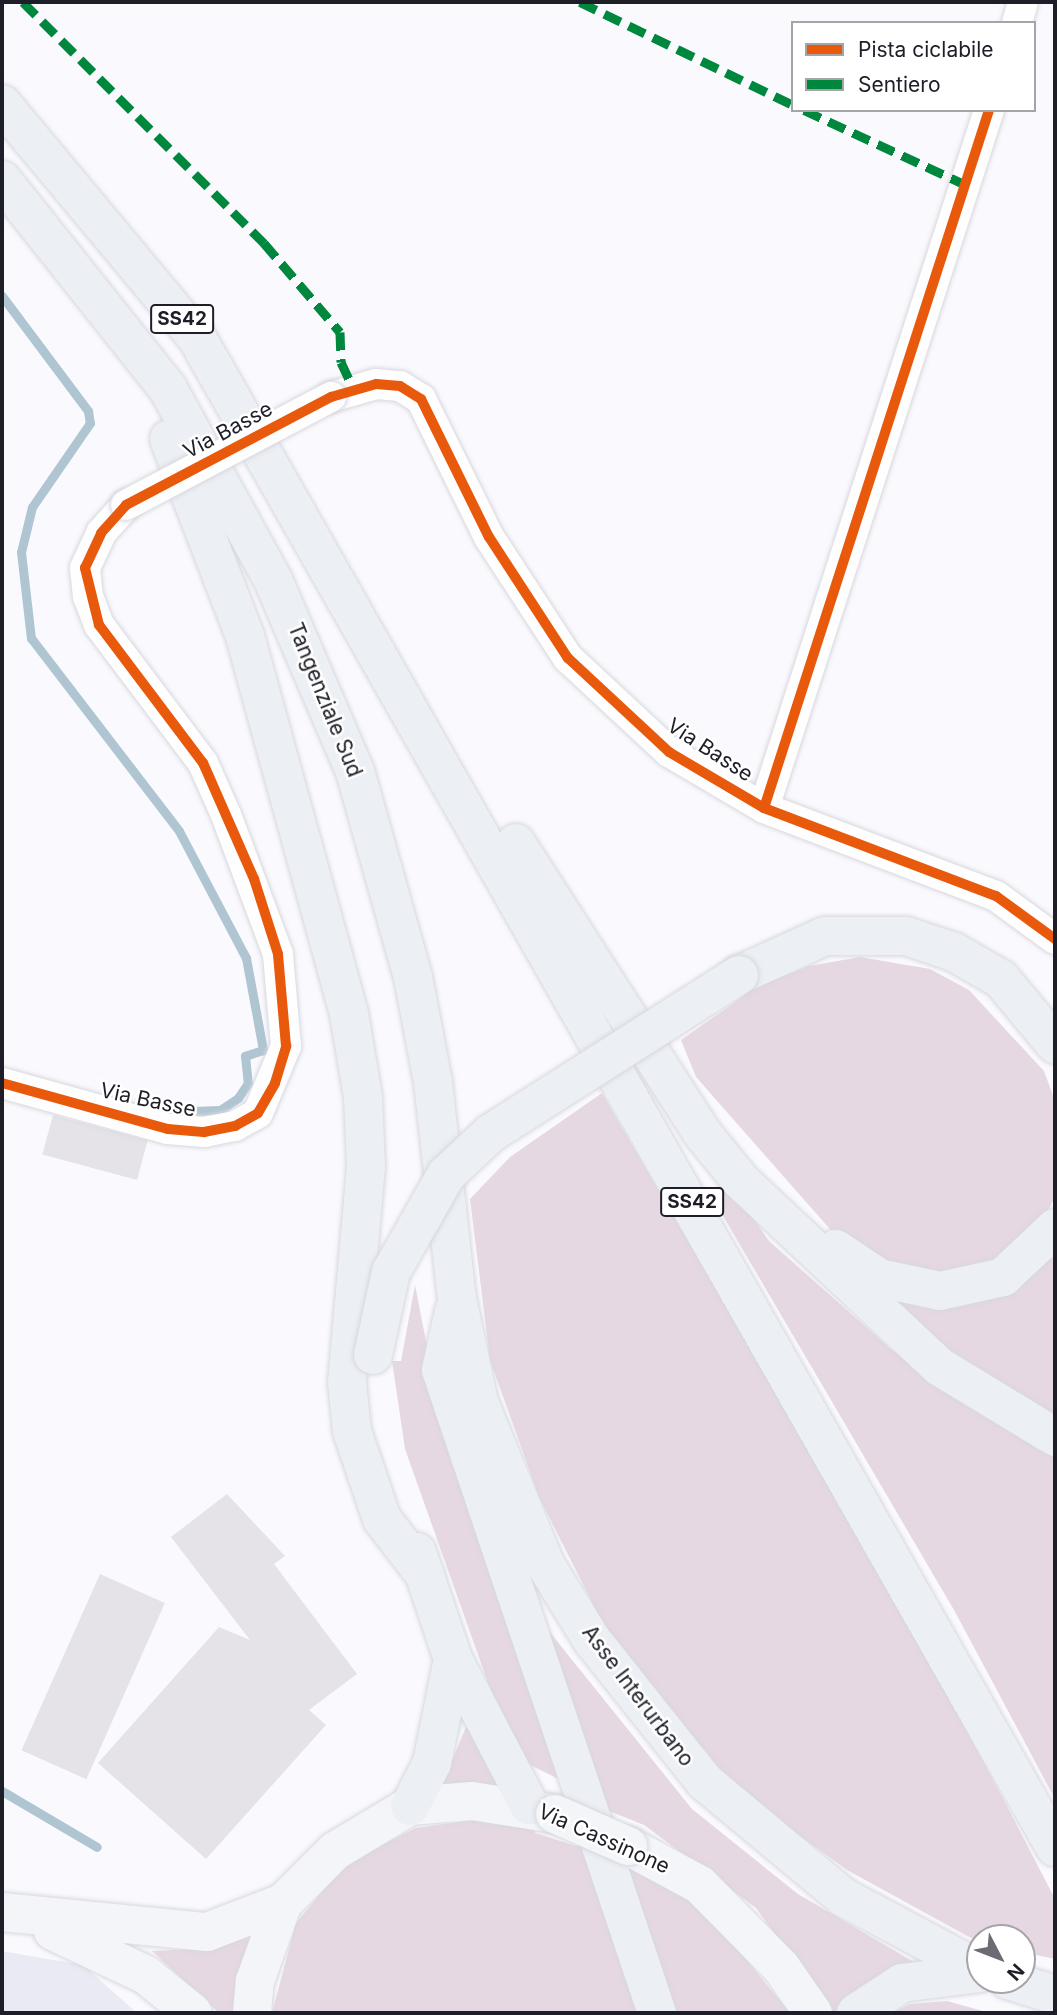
<!DOCTYPE html>
<style>
body{margin:0}
#map{position:relative;width:1057px;height:2015px;overflow:hidden;background:#fafafe;font-family:Inter,sans-serif}
div>[style]{position:absolute}
.built>*{inset:0;background:#eaeaf4}
.green>*{inset:0;background:#e6d8e2}
.stream>*{height:9px;margin:-4.5px;padding:0 4.5px;transform-origin:4.5px;border-radius:4.5px;background:#afc5d1}
.building>*{inset:0;background:#e5e2e8;transform-origin:0 0}
.roads{filter:drop-shadow(0 0 2px #d7d7de) drop-shadow(0 0 2px #d7d7de)}
.minor>*{height:30px;margin:-15px;padding:0 15px;transform-origin:15px;border-radius:15px;background:#fefeff}
.major>*{height:38px;margin:-19px;padding:0 19px;transform-origin:19px;border-radius:19px;background:#f3f5f8}
.highway>*{height:38px;margin:-19px;padding:0 19px;transform-origin:19px;border-radius:19px;background:#eceff4}
.bridges{filter:drop-shadow(0 0 2px #d7d7de) drop-shadow(0 0 2px #d7d7de)}
.minor-bridge>*{height:30px;margin:-15px;padding:0 15px;transform-origin:15px;border-radius:15px;background:#fefeff}
.major-bridge>*{height:38px;margin:-19px;padding:0 19px;transform-origin:19px;border-radius:19px;background:#f3f5f8}
.highway-bridge>*{height:38px;margin:-19px;padding:0 19px;transform-origin:19px;border-radius:19px;background:#eceff4}
.quiet>*{height:9px;margin-top:-4.5px;transform-origin:0;background:repeating-linear-gradient(90deg,#00873e 0 18px,transparent 0 27px)}
.cycleway>*{height:10px;margin:-5px;padding:0 5px;transform-origin:5px;border-radius:5px;background:#e8590c}
span{translate:-50% -50%;white-space:nowrap;text-align:center;line-height:1.15;-webkit-text-stroke:5px #fff;paint-order:stroke}
.shield-label span{padding:2px 5px;background:#fff;border:2px solid;border-radius:5px;-webkit-text-stroke-width:0}
.shield-label{font-size:19px;color:#1e1e28;font-weight:700}
.street-label{font-size:21px;color:#1e1e28}
.frame{position:absolute;inset:0;border:4px solid #1e1e28;pointer-events:none}
.legend{position:absolute;left:791px;top:21px;width:245px;height:91px;box-sizing:border-box;background:#fff;border:2px solid #a5a5a9;margin:0;padding:9px 12px;list-style:none;font-size:21px;color:#1e1e28}
.legend li{display:flex;align-items:center;gap:14px;height:35px}
.legend b{width:35px;border:2px solid #a5a5a9}
.north{position:absolute;left:966px;top:1924px;width:70px;height:70px;box-sizing:border-box;background:#fff;border:2px solid #a5a5a9;border-radius:50%;rotate:132deg;font-size:19px;font-weight:700;line-height:28px;text-align:center;color:#1e1e28}
.north::after{content:'';display:block;margin:auto;width:24px;height:32px;background:#6b6b73;clip-path:polygon(50% 0,100% 100%,50% 72%,0 100%)}
</style>
<div id="map">
<div class="built">
<div style="clip-path:polygon(2px 1951px,83px 1965px,137px 2013px,2px 2013px)"></div>
</div>
<div class="green">
<div style="clip-path:polygon(860px 957px,930px 969px,969px 990px,1044px 1071px,1055px 1101px,1055px 1197px,1043px 1220px,1001px 1262px,906px 1279px,844px 1245px,696px 1077px,681px 1040px,758px 986px,809px 966px)"></div>
<div style="clip-path:polygon(602px 1093px,896px 1599px,1008px 1808px,1055px 1899px,1055px 1959px,1022px 1952px,1022px 1938px,980px 1938px,980px 1943px,847px 1870px,738px 1791px,607px 1632px,539px 1497px,490px 1360px,470px 1199px,510px 1157px)"></div>
<div style="clip-path:polygon(728px 1182px,769px 1241px,892px 1350px,1055px 1457px,1055px 1799px,954px 1610px,709px 1192px)"></div>
<div style="clip-path:polygon(1054px 1258px,1053px 1293px,1055px 1424px,955px 1360px,895px 1301px)"></div>
<div style="clip-path:polygon(415px 1285px,439px 1407px,567px 1783px,528px 1764px,509px 1742px,405px 1449px,392px 1361px,401px 1361px)"></div>
<div style="clip-path:polygon(540px 1620px,692px 1809px,798px 1894px,919px 1965px,832px 2013px,756px 1908px,644px 1825px,599px 1807px)"></div>
<div style="clip-path:polygon(468px 1722px,510px 1791px,424px 1794px,449px 1768px)"></div>
<div style="clip-path:polygon(489px 1818px,535px 1826px,535px 1833px,583px 1848px,638px 2013px,272px 2013px,296px 1923px,348px 1861px,416px 1828px)"></div>
<div style="clip-path:polygon(628px 1865px,700px 1903px,790px 2013px,676px 2013px)"></div>
<div style="clip-path:polygon(252px 1935px,239px 2013px,219px 2013px,152px 1951px,214px 1948px)"></div>
<div style="clip-path:polygon(947px 2001px,990px 2013px,892px 2013px,910px 2004px)"></div>
</div>
<div class="stream">
<div style="left:2px;top:296px;width:144px;rotate:53.2deg"></div>
<div style="left:88px;top:411px;width:12px;rotate:81deg"></div>
<div style="left:90px;top:423px;width:102px;rotate:124.6deg"></div>
<div style="left:32px;top:507px;width:46px;rotate:103.7deg"></div>
<div style="left:21px;top:552px;width:87px;rotate:83.4deg"></div>
<div style="left:31px;top:638px;width:243px;rotate:52.5deg"></div>
<div style="left:179px;top:831px;width:144px;rotate:62.2deg"></div>
<div style="left:246px;top:958px;width:94px;rotate:79.5deg"></div>
<div style="left:263px;top:1050px;width:19px;rotate:162deg"></div>
<div style="left:245px;top:1056px;width:27px;rotate:84deg"></div>
<div style="left:248px;top:1083px;width:18px;rotate:124deg"></div>
<div style="left:238px;top:1098px;width:22px;rotate:146deg"></div>
<div style="left:220px;top:1110px;width:36px;rotate:178deg"></div>
<div style="left:2px;top:1791px;width:110px;rotate:30.5deg"></div>
</div>
<div class="building">
<div style="left:53px;top:1115px;width:98px;height:41px;rotate:15deg"></div>
<div style="clip-path:polygon(227px 1494px,285px 1556px,274px 1564px,357px 1674px,309px 1710px,326px 1725px,206px 1859px,98px 1763px,219px 1627px,250px 1640px,171px 1537px)"></div>
<div style="left:100px;top:1574px;width:71px;height:193px;rotate:24deg"></div>
</div>
<div class="roads">
<div class="minor">
<div style="left:1017px;top:23px;width:22px;rotate:-74deg"></div>
<div style="left:331px;top:397px;width:47px;rotate:-16.1deg"></div>
<div style="left:376px;top:384px;width:24px;rotate:5deg"></div>
<div style="left:400px;top:386px;width:25px;rotate:32deg"></div>
<div style="left:421px;top:399px;width:154px;rotate:63.8deg"></div>
<div style="left:489px;top:537px;width:145px;rotate:56.9deg"></div>
<div style="left:568px;top:658px;width:138px;rotate:42.9deg"></div>
<div style="left:669px;top:752px;width:110px;rotate:30.5deg"></div>
<div style="left:764px;top:808px;width:248px;rotate:20.8deg"></div>
<div style="left:996px;top:896px;width:73px;rotate:36.1deg"></div>
<div style="left:764px;top:808px;width:733px;rotate:-72.13deg"></div>
<div style="left:2px;top:1083px;width:172px;rotate:15.5deg"></div>
<div style="left:168px;top:1129px;width:36px;rotate:5deg"></div>
<div style="left:204px;top:1132px;width:32px;rotate:-11deg"></div>
<div style="left:235px;top:1126px;width:26px;rotate:-29deg"></div>
<div style="left:258px;top:1113px;width:73px;rotate:-67.3deg"></div>
<div style="left:286px;top:1046px;width:92px;rotate:-95deg"></div>
<div style="left:278px;top:954px;width:148px;rotate:-110.5deg"></div>
<div style="left:226px;top:815px;width:57px;rotate:-113.9deg"></div>
<div style="left:203px;top:763px;width:173px;rotate:-127deg"></div>
<div style="left:99px;top:625px;width:30px;rotate:-111deg"></div>
<div style="left:88px;top:597px;width:29px;rotate:-96deg"></div>
<div style="left:85px;top:568px;width:38px;rotate:-65deg"></div>
<div style="left:101px;top:533px;width:38px;rotate:-48deg"></div>
</div>
<div class="major">
<div style="left:628px;top:1846px;width:82px;rotate:28.4deg"></div>
<div style="left:700px;top:1885px;width:115px;rotate:45.4deg"></div>
<div style="left:781px;top:1967px;width:56px;rotate:55.2deg"></div>
<div style="left:2px;top:1912px;width:206px;rotate:5.6deg"></div>
<div style="left:207px;top:1932px;width:81px;rotate:-20.9deg"></div>
<div style="left:283px;top:1903px;width:74px;rotate:-45deg"></div>
<div style="left:335px;top:1851px;width:87px;rotate:-31deg"></div>
<div style="left:410px;top:1806px;width:62px;rotate:-4.6deg"></div>
<div style="left:472px;top:1801px;width:84px;rotate:8.9deg"></div>
<div style="left:53px;top:1931px;width:103px;rotate:25.3deg"></div>
<div style="left:146px;top:1975px;width:60px;rotate:39deg"></div>
<div style="left:252px;top:2013px;width:32px;rotate:-85deg"></div>
<div style="left:255px;top:1981px;width:83px;rotate:-70.3deg"></div>
</div>
<div class="highway">
<div style="left:2px;top:104px;width:305px;rotate:50.2deg"></div>
<div style="left:197px;top:338px;width:1736px;rotate:60.38deg"></div>
<div style="left:2px;top:180px;width:267px;rotate:51.5deg"></div>
<div style="left:168px;top:389px;width:218px;rotate:61.2deg"></div>
<div style="left:273px;top:580px;width:208px;rotate:66.8deg"></div>
<div style="left:355px;top:771px;width:214px;rotate:74.3deg"></div>
<div style="left:413px;top:977px;width:107px;rotate:79.2deg"></div>
<div style="left:433px;top:1082px;width:217px;rotate:83.7deg"></div>
<div style="left:457px;top:1298px;width:106px;rotate:78.1deg"></div>
<div style="left:479px;top:1402px;width:175px;rotate:67.8deg"></div>
<div style="left:545px;top:1564px;width:89px;rotate:58.3deg"></div>
<div style="left:592px;top:1640px;width:180px;rotate:51.5deg"></div>
<div style="left:704px;top:1781px;width:181px;rotate:39.8deg"></div>
<div style="left:843px;top:1897px;width:155px;rotate:28.1deg"></div>
<div style="left:169px;top:439px;width:211px;rotate:68.9deg"></div>
<div style="left:245px;top:636px;width:392px;rotate:74.6deg"></div>
<div style="left:349px;top:1014px;width:84px;rotate:80.4deg"></div>
<div style="left:363px;top:1097px;width:69px;rotate:87.5deg"></div>
<div style="left:366px;top:1166px;width:217px;rotate:95deg"></div>
<div style="left:347px;top:1382px;width:49px;rotate:84.2deg"></div>
<div style="left:352px;top:1431px;width:93px;rotate:71.2deg"></div>
<div style="left:382px;top:1519px;width:71px;rotate:52.5deg"></div>
<div style="left:516px;top:843px;width:345px;rotate:57.3deg"></div>
<div style="left:702px;top:1133px;width:62px;rotate:50.9deg"></div>
<div style="left:741px;top:1181px;width:272px;rotate:43.1deg"></div>
<div style="left:940px;top:1367px;width:135px;rotate:31.3deg"></div>
<div style="left:739px;top:975px;width:94px;rotate:-24.4deg"></div>
<div style="left:825px;top:936px;width:81px"></div>
<div style="left:906px;top:936px;width:51px;rotate:18.4deg"></div>
<div style="left:954px;top:952px;width:54px;rotate:29.9deg"></div>
<div style="left:1001px;top:979px;width:85px;rotate:50.3deg"></div>
<div style="left:836px;top:1249px;width:52px;rotate:34deg"></div>
<div style="left:879px;top:1278px;width:62px;rotate:12deg"></div>
<div style="left:940px;top:1291px;width:65px;rotate:-12.5deg"></div>
<div style="left:1003px;top:1277px;width:71px;rotate:-43.3deg"></div>
<div style="left:454px;top:1311px;width:60px;rotate:102.4deg"></div>
<div style="left:441px;top:1370px;width:678px;rotate:71.43deg"></div>
<div style="left:417px;top:1552px;width:113px;rotate:71.4deg"></div>
<div style="left:453px;top:1659px;width:165px;rotate:62.5deg"></div>
<div style="left:410px;top:1806px;width:48px;rotate:-62.9deg"></div>
<div style="left:432px;top:1763px;width:106px;rotate:-78.6deg"></div>
<div style="left:1008px;top:1980px;width:49px;rotate:17.7deg"></div>
<div style="left:856px;top:2013px;width:55px;rotate:-33.1deg"></div>
<div style="left:902px;top:1983px;width:79px;rotate:-7.3deg"></div>
</div>
</div>
<div class="bridges">
<div class="minor-bridge">
<div style="left:126px;top:505px;width:232px;rotate:-27.8deg"></div>
</div>
<div class="major-bridge">
<div style="left:555px;top:1814px;width:80px;rotate:23.7deg"></div>
</div>
<div class="highway-bridge">
<div style="left:373px;top:1355px;width:85px;rotate:-77.8deg"></div>
<div style="left:391px;top:1272px;width:112px;rotate:-60.4deg"></div>
<div style="left:446px;top:1175px;width:62px;rotate:-43deg"></div>
<div style="left:491px;top:1133px;width:294px;rotate:-32.5deg"></div>
</div>
</div>
<div class="quiet">
<div style="left:23px;top:2px;width:341px;rotate:45deg"></div>
<div style="left:264px;top:243px;width:117px;rotate:49.5deg"></div>
<div style="left:340px;top:332px;width:30px;rotate:88deg"></div>
<div style="left:341px;top:362px;width:29px;rotate:65deg"></div>
<div style="left:580px;top:2px;width:237px;rotate:25.8deg"></div>
<div style="left:804px;top:110px;width:179px;rotate:24.8deg"></div>
</div>
<div class="cycleway">
<div style="left:764px;top:808px;width:733px;rotate:-72.13deg"></div>
<div style="left:2px;top:1083px;width:172px;rotate:15.5deg"></div>
<div style="left:168px;top:1129px;width:36px;rotate:5deg"></div>
<div style="left:204px;top:1132px;width:32px;rotate:-11deg"></div>
<div style="left:235px;top:1126px;width:26px;rotate:-29deg"></div>
<div style="left:258px;top:1113px;width:34px;rotate:-60deg"></div>
<div style="left:275px;top:1083px;width:39px;rotate:-73deg"></div>
<div style="left:286px;top:1046px;width:92px;rotate:-95deg"></div>
<div style="left:278px;top:954px;width:79px;rotate:-107.7deg"></div>
<div style="left:254px;top:879px;width:127px;rotate:-113.7deg"></div>
<div style="left:203px;top:763px;width:173px;rotate:-127deg"></div>
<div style="left:99px;top:625px;width:59px;rotate:-103.8deg"></div>
<div style="left:85px;top:568px;width:38px;rotate:-65deg"></div>
<div style="left:101px;top:533px;width:38px;rotate:-48deg"></div>
<div style="left:126px;top:505px;width:232px;rotate:-27.8deg"></div>
<div style="left:331px;top:397px;width:47px;rotate:-16.1deg"></div>
<div style="left:376px;top:384px;width:24px;rotate:5deg"></div>
<div style="left:400px;top:386px;width:25px;rotate:32deg"></div>
<div style="left:421px;top:399px;width:154px;rotate:63.8deg"></div>
<div style="left:489px;top:537px;width:145px;rotate:56.9deg"></div>
<div style="left:568px;top:658px;width:138px;rotate:42.9deg"></div>
<div style="left:669px;top:752px;width:110px;rotate:30.5deg"></div>
<div style="left:764px;top:808px;width:248px;rotate:20.8deg"></div>
<div style="left:996px;top:896px;width:73px;rotate:36.1deg"></div>
</div>
<div class="shield-label">
<span style="left:182px;top:319px">SS42</span>
<span style="left:692px;top:1202px">SS42</span>
</div>
<div class="street-label">
<span style="left:228px;top:430px;rotate:-28deg">Via Basse</span>
<span style="left:325px;top:700px;rotate:68deg">Tangenziale Sud</span>
<span style="left:710px;top:750px;rotate:33deg">Via Basse</span>
<span style="left:148px;top:1100px;rotate:12deg">Via Basse</span>
<span style="left:638px;top:1696px;rotate:53deg">Asse Interurbano</span>
<span style="left:604px;top:1839px;rotate:24deg">Via Cassinone</span>
</div>
<div class="frame"></div>
<ul class="legend">
<li><b style="height:9px;background:#e8590c"></b>Pista ciclabile</li>
<li><b style="height:9px;background:#00873e"></b>Sentiero</li>
</ul>
<div class="north">N</div>
</div>
